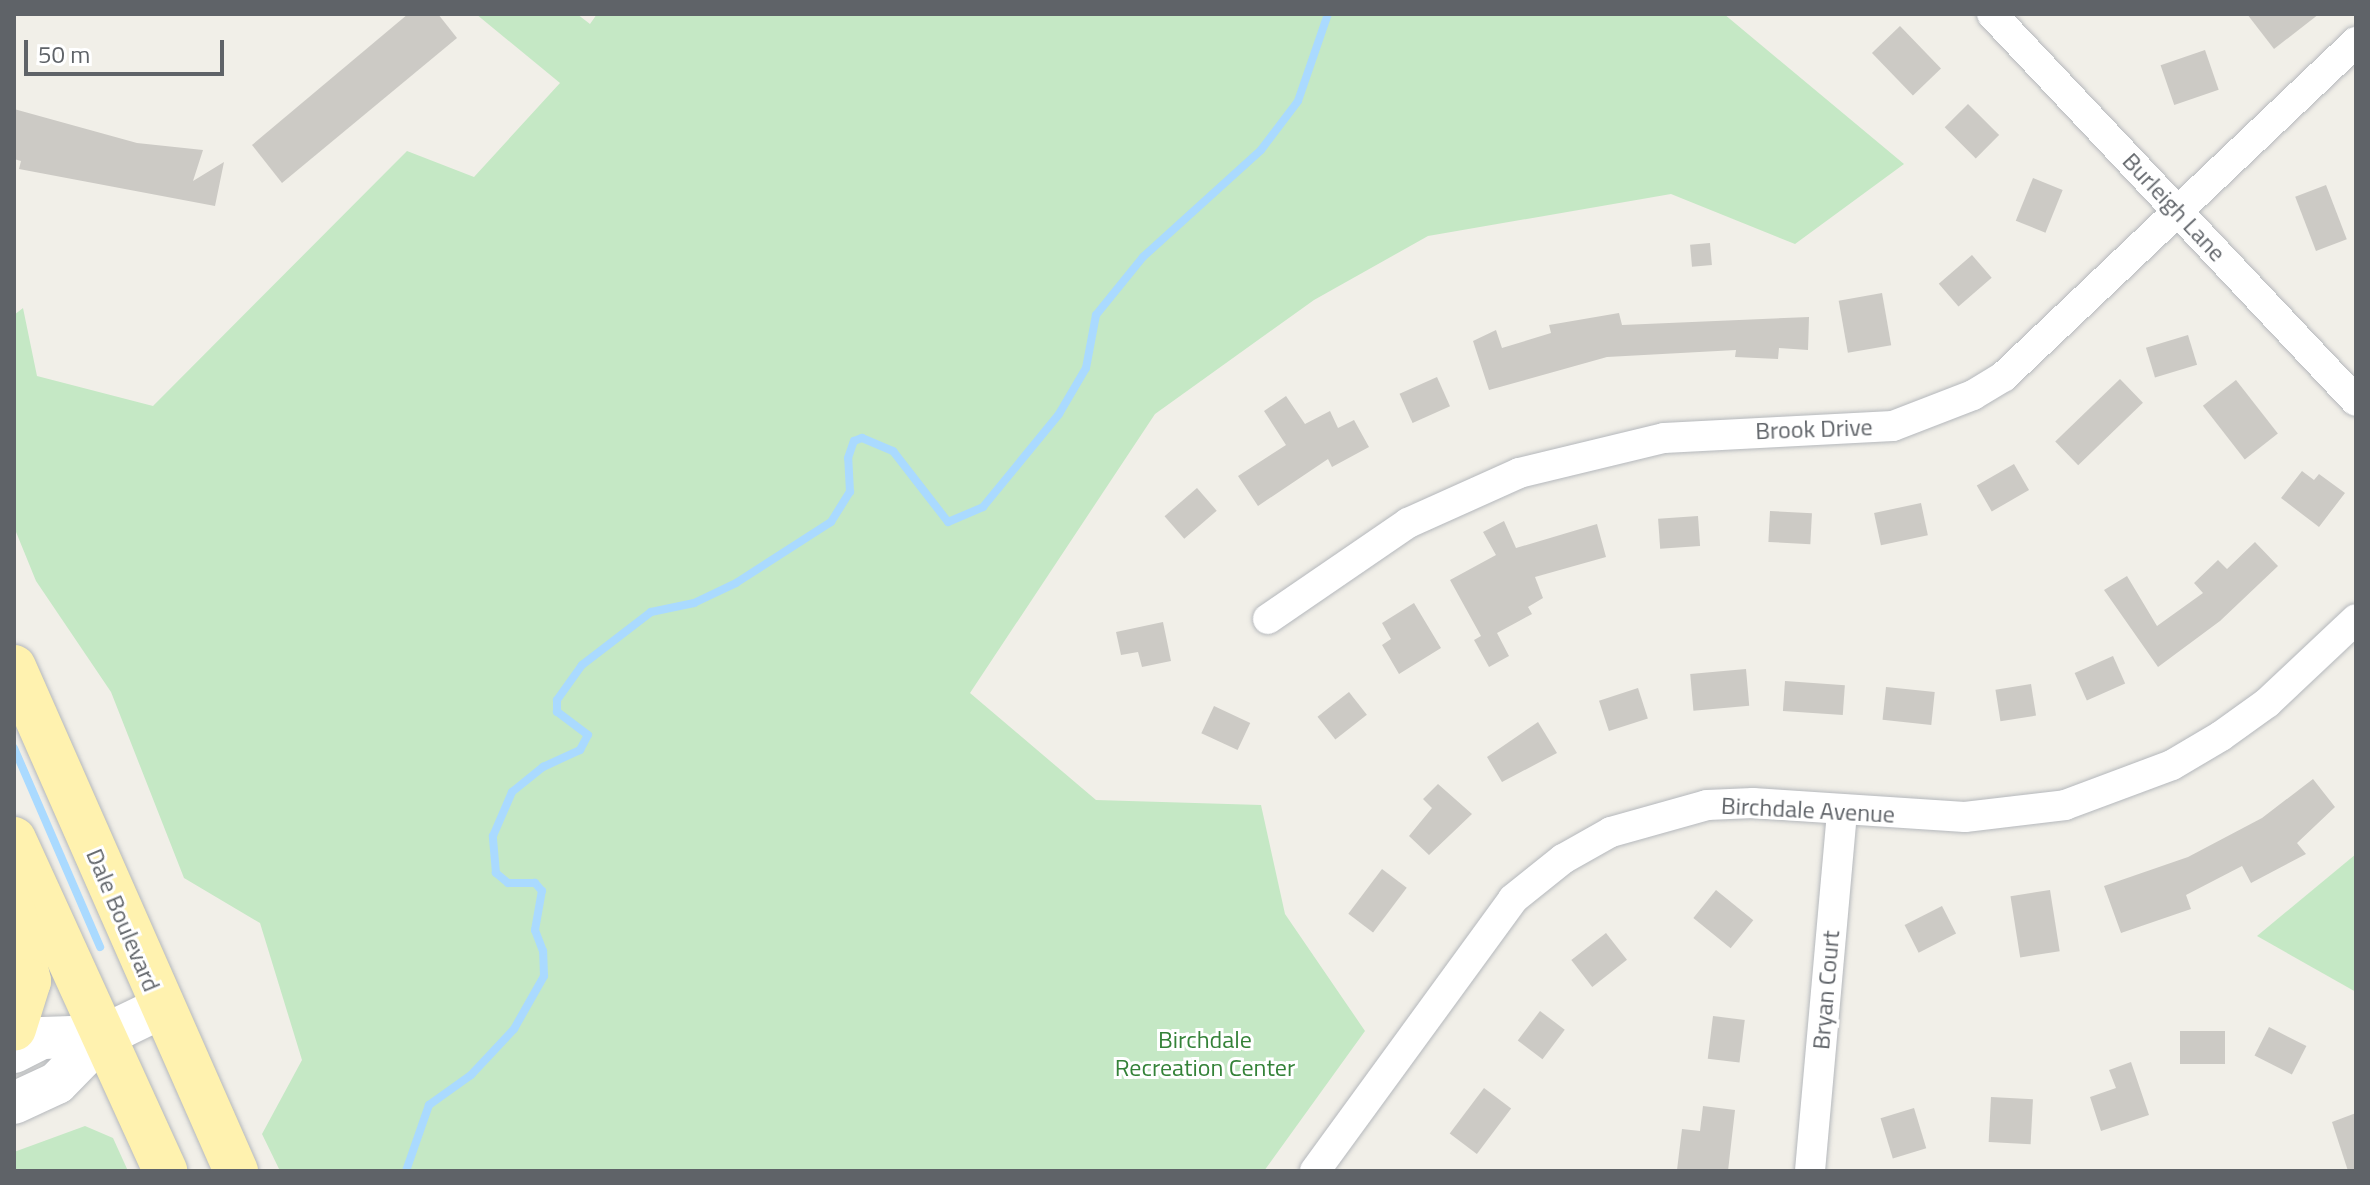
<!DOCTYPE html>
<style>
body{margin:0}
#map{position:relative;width:2370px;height:1185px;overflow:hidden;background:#f1efe8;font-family:"Titillium Web",sans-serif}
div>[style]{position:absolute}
.green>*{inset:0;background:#c5e8c5}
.stream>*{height:8px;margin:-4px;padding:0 4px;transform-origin:4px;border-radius:4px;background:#aadaff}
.building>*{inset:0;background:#cccac5;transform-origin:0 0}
.roads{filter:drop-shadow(0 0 2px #b5b8bc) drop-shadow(0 0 2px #b5b8bc)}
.minor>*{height:30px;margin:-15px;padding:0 15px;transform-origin:15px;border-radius:15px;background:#fff}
.secondary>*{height:42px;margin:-21px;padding:0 21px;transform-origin:21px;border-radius:21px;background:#fff}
.primary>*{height:44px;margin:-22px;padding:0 22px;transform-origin:22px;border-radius:22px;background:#fff2af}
span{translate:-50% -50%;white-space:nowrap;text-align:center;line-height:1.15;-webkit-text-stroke:6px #fff;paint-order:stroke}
.street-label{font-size:24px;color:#5f6368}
.park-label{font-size:24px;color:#348238}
.frame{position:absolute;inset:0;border:16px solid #5f6368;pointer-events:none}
.scale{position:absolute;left:24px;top:40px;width:200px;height:36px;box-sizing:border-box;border:4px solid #5f6368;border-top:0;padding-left:10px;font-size:24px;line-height:28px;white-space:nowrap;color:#5f6368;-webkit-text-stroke:6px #fff;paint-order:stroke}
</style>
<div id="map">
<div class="green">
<div style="clip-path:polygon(476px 14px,577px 14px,590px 24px,597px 14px,1724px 14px,1904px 164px,1795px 244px,1671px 194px,1428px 236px,1314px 300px,1155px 414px,970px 693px,1096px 800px,1261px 805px,1285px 914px,1365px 1031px,1264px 1171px,280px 1171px,262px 1134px,302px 1060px,260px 923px,184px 878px,111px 692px,36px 581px,14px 527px,14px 315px,23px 308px,37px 376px,153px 406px,407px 151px,474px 177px,560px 83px)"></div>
<div style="clip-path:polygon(2356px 854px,2356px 992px,2257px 936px)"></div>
<div style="clip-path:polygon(85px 1126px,113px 1138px,128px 1171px,14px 1171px,14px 1152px)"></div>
</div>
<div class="stream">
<div style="left:14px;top:748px;width:217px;rotate:66.6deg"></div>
<div style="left:406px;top:1171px;width:70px;rotate:-70.8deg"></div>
<div style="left:429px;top:1105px;width:52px;rotate:-35.5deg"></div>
<div style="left:471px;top:1075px;width:63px;rotate:-46.9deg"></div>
<div style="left:514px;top:1029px;width:61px;rotate:-60.5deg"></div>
<div style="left:544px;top:976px;width:25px;rotate:-92deg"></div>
<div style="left:543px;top:951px;width:22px;rotate:-111deg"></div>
<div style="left:535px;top:930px;width:40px;rotate:-80deg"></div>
<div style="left:542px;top:891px;width:11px;rotate:-131deg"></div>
<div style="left:535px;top:883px;width:27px;rotate:180deg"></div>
<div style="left:508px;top:883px;width:16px;rotate:-140deg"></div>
<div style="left:496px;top:873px;width:37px;rotate:-95deg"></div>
<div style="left:493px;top:836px;width:48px;rotate:-66.6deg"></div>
<div style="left:512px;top:792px;width:40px;rotate:-39deg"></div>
<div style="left:543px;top:767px;width:41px;rotate:-24.7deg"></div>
<div style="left:580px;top:750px;width:17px;rotate:-62deg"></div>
<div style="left:588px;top:735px;width:39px;rotate:-143deg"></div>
<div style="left:557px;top:712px;width:12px;rotate:-90deg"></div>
<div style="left:557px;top:700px;width:43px;rotate:-54.5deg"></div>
<div style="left:582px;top:665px;width:87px;rotate:-37.5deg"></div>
<div style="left:651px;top:612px;width:44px;rotate:-11.8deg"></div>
<div style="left:694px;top:603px;width:47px;rotate:-25.5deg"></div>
<div style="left:736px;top:583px;width:113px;rotate:-32.7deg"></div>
<div style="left:831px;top:522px;width:36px;rotate:-58deg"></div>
<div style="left:850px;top:492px;width:34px;rotate:-93deg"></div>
<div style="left:848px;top:458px;width:18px;rotate:-71deg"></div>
<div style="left:854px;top:441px;width:9px;rotate:-21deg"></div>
<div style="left:862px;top:438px;width:34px;rotate:23deg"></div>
<div style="left:893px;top:451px;width:90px;rotate:52.2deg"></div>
<div style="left:948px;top:522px;width:38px;rotate:-23deg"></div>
<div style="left:983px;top:507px;width:120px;rotate:-50.7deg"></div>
<div style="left:1059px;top:414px;width:53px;rotate:-59.6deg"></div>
<div style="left:1086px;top:368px;width:54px;rotate:-79.3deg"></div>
<div style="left:1096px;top:315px;width:75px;rotate:-51deg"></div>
<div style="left:1143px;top:257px;width:159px;rotate:-42.2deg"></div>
<div style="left:1261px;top:150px;width:61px;rotate:-52.9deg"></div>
<div style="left:1298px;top:101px;width:92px;rotate:-71deg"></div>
</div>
<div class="building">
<div style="clip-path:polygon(408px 14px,438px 14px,457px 38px,282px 183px,252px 145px)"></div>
<div style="clip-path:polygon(2247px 14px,2319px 14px,2274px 49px)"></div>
<div style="left:1900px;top:26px;width:59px;height:39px;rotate:46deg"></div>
<div style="left:2205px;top:50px;width:42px;height:47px;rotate:71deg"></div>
<div style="left:1968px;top:104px;width:44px;height:33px;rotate:45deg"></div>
<div style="clip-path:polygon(14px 109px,137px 143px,203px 150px,193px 181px,224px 162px,215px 206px,19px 169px,21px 161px,14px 159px)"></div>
<div style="left:2033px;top:178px;width:32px;height:46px;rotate:22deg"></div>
<div style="left:2326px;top:185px;width:58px;height:33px;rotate:69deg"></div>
<div style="left:1710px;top:243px;width:22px;height:20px;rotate:85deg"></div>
<div style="left:1972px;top:255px;width:30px;height:44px;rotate:49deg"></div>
<div style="left:1882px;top:293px;width:53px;height:44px;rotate:80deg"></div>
<div style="clip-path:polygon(1619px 313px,1622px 325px,1809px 317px,1808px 350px,1779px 348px,1778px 359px,1735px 357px,1736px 350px,1607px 357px,1489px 390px,1473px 341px,1496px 330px,1502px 348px,1551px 333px,1549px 325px)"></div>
<div style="left:2188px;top:335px;width:31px;height:44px;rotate:73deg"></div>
<div style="left:1437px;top:377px;width:32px;height:41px;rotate:66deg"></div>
<div style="left:2120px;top:379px;width:33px;height:90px;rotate:46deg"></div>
<div style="left:2236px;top:380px;width:68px;height:42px;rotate:52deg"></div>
<div style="clip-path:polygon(1286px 396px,1305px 424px,1330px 411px,1338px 428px,1354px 420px,1369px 447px,1332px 467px,1328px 459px,1258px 506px,1238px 476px,1286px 445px,1264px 411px)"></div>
<div style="left:2014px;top:464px;width:30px;height:43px;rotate:60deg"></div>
<div style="clip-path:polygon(2302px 471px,2314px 480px,2319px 474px,2345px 493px,2319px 527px,2281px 498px)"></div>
<div style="left:1197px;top:488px;width:30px;height:43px;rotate:49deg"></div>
<div style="left:1921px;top:503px;width:33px;height:48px;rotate:78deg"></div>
<div style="left:1770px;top:511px;width:42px;height:31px;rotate:3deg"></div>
<div style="left:1698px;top:516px;width:30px;height:40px;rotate:86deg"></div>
<div style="clip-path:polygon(1504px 521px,1516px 548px,1597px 524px,1606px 557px,1535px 577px,1543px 598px,1528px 607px,1532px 614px,1497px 633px,1509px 656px,1489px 667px,1474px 640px,1481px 636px,1450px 580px,1496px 555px,1483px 532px)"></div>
<div style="clip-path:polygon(2255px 542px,2278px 566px,2220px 621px,2158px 667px,2104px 590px,2127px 576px,2157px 626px,2203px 593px,2194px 583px,2218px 560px,2227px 569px)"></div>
<div style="clip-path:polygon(1414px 603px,1441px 648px,1399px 674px,1382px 645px,1391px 639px,1382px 623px)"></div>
<div style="clip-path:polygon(1163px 622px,1171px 661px,1142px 667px,1138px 652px,1121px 655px,1116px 632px)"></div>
<div style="left:2113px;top:656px;width:30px;height:42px;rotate:66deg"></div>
<div style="left:1746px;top:669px;width:37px;height:56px;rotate:85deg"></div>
<div style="left:1785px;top:681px;width:60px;height:30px;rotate:4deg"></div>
<div style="left:2031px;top:684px;width:32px;height:36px;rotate:81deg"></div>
<div style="left:1886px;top:687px;width:49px;height:33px;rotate:6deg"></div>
<div style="left:1638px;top:688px;width:32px;height:41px;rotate:72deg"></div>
<div style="left:1349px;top:692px;width:29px;height:40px;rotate:52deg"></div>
<div style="left:1214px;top:706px;width:40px;height:30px;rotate:25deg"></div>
<div style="clip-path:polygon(1538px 722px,1557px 753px,1502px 782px,1487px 757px)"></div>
<div style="clip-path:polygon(2313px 779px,2335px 807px,2297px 843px,2306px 854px,2251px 883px,2242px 866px,2186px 895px,2191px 909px,2121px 933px,2104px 886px,2188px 857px,2262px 818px)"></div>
<div style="clip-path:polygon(1438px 784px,1472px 814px,1429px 855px,1409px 836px,1432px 808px,1423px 799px)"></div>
<div style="left:1382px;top:869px;width:31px;height:56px;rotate:37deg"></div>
<div style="left:1716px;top:890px;width:48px;height:36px;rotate:39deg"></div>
<div style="left:2050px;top:890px;width:62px;height:40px;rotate:81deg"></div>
<div style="left:1942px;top:906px;width:31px;height:42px;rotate:63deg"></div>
<div style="left:1606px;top:933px;width:34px;height:44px;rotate:52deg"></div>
<div style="left:1540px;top:1011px;width:31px;height:37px;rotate:37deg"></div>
<div style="left:1713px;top:1016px;width:32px;height:43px;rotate:7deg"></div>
<div style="left:2269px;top:1027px;width:42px;height:32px;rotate:27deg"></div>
<div style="left:2180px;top:1031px;width:45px;height:33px"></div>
<div style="clip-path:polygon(2131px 1062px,2149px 1115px,2101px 1131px,2090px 1097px,2116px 1088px,2109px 1070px)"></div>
<div style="left:1484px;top:1088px;width:34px;height:57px;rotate:37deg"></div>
<div style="left:1991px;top:1097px;width:42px;height:45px;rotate:3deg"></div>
<div style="clip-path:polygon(1703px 1106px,1735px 1110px,1728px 1171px,1677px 1170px,1682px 1129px,1700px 1131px)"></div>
<div style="left:1914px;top:1108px;width:42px;height:35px;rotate:73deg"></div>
<div style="clip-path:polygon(2356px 1113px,2356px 1171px,2348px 1171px,2332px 1122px)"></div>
</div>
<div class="roads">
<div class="minor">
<div style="left:1992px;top:14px;width:531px;rotate:46.75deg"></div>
<div style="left:1268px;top:619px;width:170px;rotate:-34.4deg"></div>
<div style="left:1408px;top:523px;width:122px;rotate:-24.2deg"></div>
<div style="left:1519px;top:473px;width:149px;rotate:-13.6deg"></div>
<div style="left:1664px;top:438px;width:229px;rotate:-3deg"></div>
<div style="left:1893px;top:426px;width:86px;rotate:-21.2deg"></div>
<div style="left:1973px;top:395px;width:35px;rotate:-31deg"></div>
<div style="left:2003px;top:377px;width:487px;rotate:-43.5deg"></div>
<div style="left:1315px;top:1171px;width:336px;rotate:-53.9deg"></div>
<div style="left:1513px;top:899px;width:64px;rotate:-38.7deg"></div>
<div style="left:1563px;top:859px;width:55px;rotate:-29.4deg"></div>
<div style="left:1611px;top:832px;width:100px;rotate:-15.7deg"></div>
<div style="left:1707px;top:805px;width:46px;rotate:-2.5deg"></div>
<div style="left:1753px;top:803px;width:212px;rotate:3.8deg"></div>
<div style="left:1965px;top:817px;width:101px;rotate:-6.8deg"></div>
<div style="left:2065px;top:805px;width:114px;rotate:-20.5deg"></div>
<div style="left:2172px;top:765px;width:57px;rotate:-30.6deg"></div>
<div style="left:2221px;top:736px;width:57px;rotate:-35.7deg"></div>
<div style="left:2267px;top:703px;width:122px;rotate:-43.3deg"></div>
<div style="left:1810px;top:1171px;width:363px;rotate:-84.9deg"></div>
</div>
<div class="secondary">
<div style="left:14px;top:1052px;width:31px;rotate:-27deg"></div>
<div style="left:42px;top:1038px;width:61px;rotate:-1.9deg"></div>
<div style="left:14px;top:1103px;width:47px;rotate:-24.9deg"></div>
<div style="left:57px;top:1083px;width:66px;rotate:-45.6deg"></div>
<div style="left:103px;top:1036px;width:64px;rotate:-25.8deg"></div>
</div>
<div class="primary">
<div style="left:14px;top:667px;width:551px;rotate:66.23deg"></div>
<div style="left:14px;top:839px;width:365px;rotate:65.5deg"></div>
<div style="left:14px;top:913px;width:70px;rotate:77.6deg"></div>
<div style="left:29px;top:981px;width:50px;rotate:107.4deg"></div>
</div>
</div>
<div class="street-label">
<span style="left:2174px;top:207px;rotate:47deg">Burleigh Lane</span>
<span style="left:1814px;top:429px;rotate:-2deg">Brook Drive</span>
<span style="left:1808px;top:810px;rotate:3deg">Birchdale Avenue</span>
<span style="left:123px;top:920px;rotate:67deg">Dale Boulevard</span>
<span style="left:1826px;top:990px;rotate:-85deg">Bryan Court</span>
</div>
<div class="park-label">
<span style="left:1205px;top:1054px">Birchdale<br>Recreation Center</span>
</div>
<div class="frame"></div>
<div class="scale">50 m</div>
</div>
